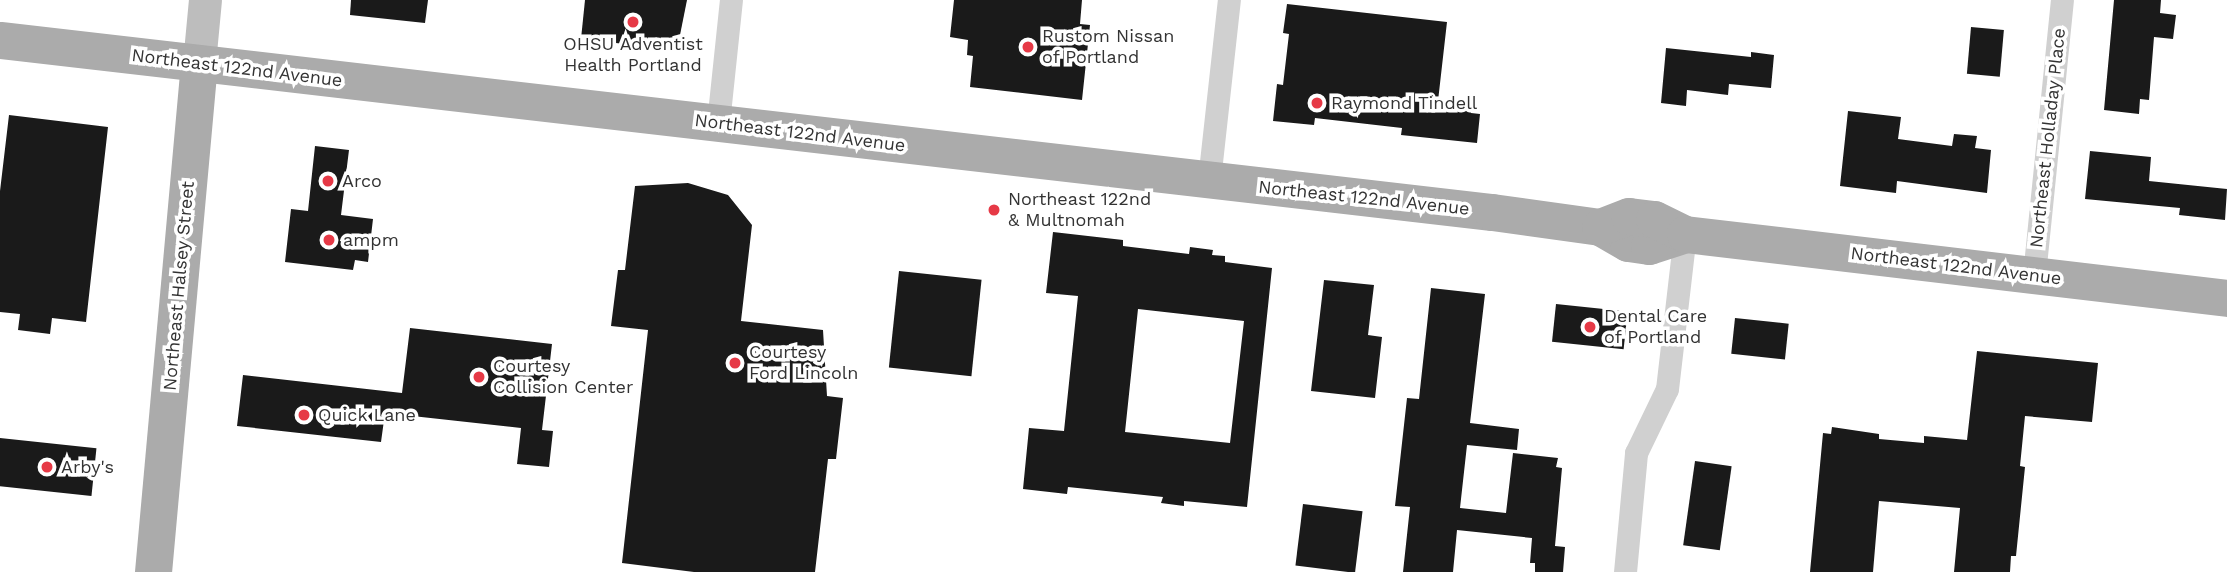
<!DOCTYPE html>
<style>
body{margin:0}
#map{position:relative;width:2227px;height:572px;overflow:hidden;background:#fff;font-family:"Work Sans",sans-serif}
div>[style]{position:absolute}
.building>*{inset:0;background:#1a1a1a;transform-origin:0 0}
.minor>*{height:23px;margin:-11.5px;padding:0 11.5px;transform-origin:11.5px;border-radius:11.5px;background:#d0d0d0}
.secondary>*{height:33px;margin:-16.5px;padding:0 16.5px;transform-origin:16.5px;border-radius:16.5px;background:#bdbdbd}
.primary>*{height:37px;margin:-18.5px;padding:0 18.5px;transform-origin:18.5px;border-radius:18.5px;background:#ababab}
.dots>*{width:19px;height:19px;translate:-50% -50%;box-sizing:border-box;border:4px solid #fff;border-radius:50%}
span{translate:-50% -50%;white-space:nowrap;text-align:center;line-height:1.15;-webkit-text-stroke:7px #fff;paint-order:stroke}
.poi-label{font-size:18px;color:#333}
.left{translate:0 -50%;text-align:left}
.street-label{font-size:18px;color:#333}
</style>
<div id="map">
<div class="building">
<div style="clip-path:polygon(351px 0,428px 0,425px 23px,350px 15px)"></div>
<div style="clip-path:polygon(585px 0,687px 0,677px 50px,581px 39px)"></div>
<div style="clip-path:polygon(954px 0,1082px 0,1080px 24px,1090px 25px,1082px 100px,970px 87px,973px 56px,967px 55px,968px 40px,950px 37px)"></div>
<div style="clip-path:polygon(2114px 0,2161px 0,2160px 13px,2176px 15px,2173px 39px,2154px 37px,2149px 100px,2140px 99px,2139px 114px,2104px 110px)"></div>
<div style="clip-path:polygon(1287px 4px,1447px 22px,1438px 101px,1471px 105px,1471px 113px,1480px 114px,1477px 143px,1401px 135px,1402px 128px,1315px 118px,1314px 125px,1273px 121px,1277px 84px,1283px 85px,1289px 34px,1283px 33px)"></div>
<div style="left:1971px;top:27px;width:33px;height:47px;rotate:5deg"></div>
<div style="clip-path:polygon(1666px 48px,1751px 57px,1751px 52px,1774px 55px,1771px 88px,1729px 84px,1728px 95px,1687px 90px,1686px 106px,1661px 103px)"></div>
<div style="clip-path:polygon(1848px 111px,1901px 117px,1898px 139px,1952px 146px,1954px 134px,1977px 136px,1975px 148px,1991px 150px,1987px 193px,1897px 181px,1896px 193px,1840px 186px)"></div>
<div style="clip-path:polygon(9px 115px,108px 127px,86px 322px,52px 318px,50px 334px,18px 330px,20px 314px,0 312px,0 191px)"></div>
<div style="clip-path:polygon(315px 146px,349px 150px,341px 215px,373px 219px,368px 262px,355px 260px,353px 270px,285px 262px,291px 209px,308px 211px)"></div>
<div style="clip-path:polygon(2090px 151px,2151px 157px,2149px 181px,2227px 189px,2225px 220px,2179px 215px,2180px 208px,2085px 199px)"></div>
<div style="clip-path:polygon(688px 183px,728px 195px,752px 225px,741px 321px,823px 330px,827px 396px,843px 398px,836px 459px,828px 459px,815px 572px,694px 572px,622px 563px,648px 330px,611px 326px,618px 270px,625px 270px,635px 186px)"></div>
<div style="clip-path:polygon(evenodd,1053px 232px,1123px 240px,1123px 246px,1189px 254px,1190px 247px,1213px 250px,1212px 255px,1225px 256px,1225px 262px,1272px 268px,1247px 507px,1184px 501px,1184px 506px,1161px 503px,1163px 497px,1068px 487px,1067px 494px,1023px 489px,1029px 428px,1064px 431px,1078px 296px,1046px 293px,1053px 232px,1138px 309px,1244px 321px,1230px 443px,1125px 432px,1138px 309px)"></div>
<div style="left:899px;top:271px;width:83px;height:97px;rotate:6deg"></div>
<div style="clip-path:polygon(1324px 280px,1374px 285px,1368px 335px,1382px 337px,1375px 398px,1311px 391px)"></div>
<div style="clip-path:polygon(1431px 288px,1485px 294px,1470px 423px,1519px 429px,1517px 450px,1467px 445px,1460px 508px,1506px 513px,1513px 453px,1558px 458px,1556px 467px,1562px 468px,1555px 546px,1565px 547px,1563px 572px,1535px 572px,1535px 563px,1530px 563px,1532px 538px,1457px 530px,1453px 572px,1403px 572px,1410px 507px,1395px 506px,1407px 398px,1419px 399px)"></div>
<div style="left:1556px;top:304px;width:72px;height:38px;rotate:6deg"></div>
<div style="left:1735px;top:318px;width:54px;height:36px;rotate:6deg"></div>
<div style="clip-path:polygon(410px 328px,552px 344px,542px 430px,553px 431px,549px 467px,517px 464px,521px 428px,385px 413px,381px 442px,237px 426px,243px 375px,402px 393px)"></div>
<div style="clip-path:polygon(1977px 351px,2098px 363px,2092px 422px,2025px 416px,2020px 466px,2025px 467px,2016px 556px,2011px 556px,2010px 572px,1954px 572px,1960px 508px,1879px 501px,1873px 572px,1810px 572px,1823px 433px,1831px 434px,1832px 427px,1879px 434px,1879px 439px,1924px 443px,1924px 436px,1967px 440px)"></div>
<div style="left:0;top:438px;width:97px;height:48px;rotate:6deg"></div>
<div style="left:1695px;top:461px;width:37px;height:85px;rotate:8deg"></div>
<div style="left:1303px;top:504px;width:60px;height:62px;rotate:7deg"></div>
</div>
<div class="minor">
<div style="left:718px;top:123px;width:124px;rotate:-84deg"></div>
<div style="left:1209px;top:180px;width:181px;rotate:-83.7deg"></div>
<div style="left:2034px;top:275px;width:276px;rotate:-84.2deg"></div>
<div style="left:1625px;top:572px;width:120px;rotate:-84.7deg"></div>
<div style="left:1636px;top:453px;width:71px;rotate:-64.2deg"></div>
<div style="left:1667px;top:389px;width:156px;rotate:-83.4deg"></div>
</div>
<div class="secondary">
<div style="left:199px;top:63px;width:63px;rotate:-84.6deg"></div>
</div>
<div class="primary">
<div style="left:0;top:40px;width:1502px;rotate:6.58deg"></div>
<div style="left:1492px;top:212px;width:109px;rotate:7.9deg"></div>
<div style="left:1600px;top:227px;width:32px;rotate:30deg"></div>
<div style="left:1628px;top:243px;width:21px;rotate:8deg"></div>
<div style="left:1649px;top:246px;width:38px;rotate:-18deg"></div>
<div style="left:1600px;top:227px;width:31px;rotate:-21deg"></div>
<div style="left:1629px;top:216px;width:25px;rotate:7deg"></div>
<div style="left:1654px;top:219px;width:34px;rotate:26deg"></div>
<div style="left:1685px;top:234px;width:546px;rotate:6.73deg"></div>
<div style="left:153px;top:572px;width:511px;rotate:-84.84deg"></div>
</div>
<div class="dots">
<div style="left:633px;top:22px;background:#e63946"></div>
<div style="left:1028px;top:47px;background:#e63946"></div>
<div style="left:1317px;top:103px;background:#e63946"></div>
<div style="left:328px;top:181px;background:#e63946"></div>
<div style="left:994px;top:210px;background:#e63946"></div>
<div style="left:329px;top:240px;background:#e63946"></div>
<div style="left:1590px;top:327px;background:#e63946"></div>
<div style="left:735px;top:363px;background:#e63946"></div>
<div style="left:479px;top:377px;background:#e63946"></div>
<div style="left:304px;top:415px;background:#e63946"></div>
<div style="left:47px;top:467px;background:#e63946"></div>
</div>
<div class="poi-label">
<span class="left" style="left:1042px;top:47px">Rustom Nissan<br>of Portland</span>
<span style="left:633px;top:55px">OHSU Adventist<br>Health Portland</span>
<span class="left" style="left:1331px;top:103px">Raymond Tindell</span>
<span class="left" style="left:342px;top:181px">Arco</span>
<span class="left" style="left:1008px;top:210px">Northeast 122nd<br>&amp; Multnomah</span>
<span class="left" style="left:343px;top:240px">ampm</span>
<span class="left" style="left:1604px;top:327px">Dental Care<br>of Portland</span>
<span class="left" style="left:749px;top:363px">Courtesy<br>Ford Lincoln</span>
<span class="left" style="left:493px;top:377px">Courtesy<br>Collision Center</span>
<span class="left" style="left:318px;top:415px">Quick Lane</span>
<span class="left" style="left:61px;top:467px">Arby's</span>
</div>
<div class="street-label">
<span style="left:237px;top:68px;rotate:7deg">Northeast 122nd Avenue</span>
<span style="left:800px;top:133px;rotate:7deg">Northeast 122nd Avenue</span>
<span style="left:2048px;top:138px;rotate:-84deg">Northeast Holladay Place</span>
<span style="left:1364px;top:198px;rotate:6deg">Northeast 122nd Avenue</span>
<span style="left:1956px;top:266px;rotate:7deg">Northeast 122nd Avenue</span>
<span style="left:179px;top:286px;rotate:-85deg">Northeast Halsey Street</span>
</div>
</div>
